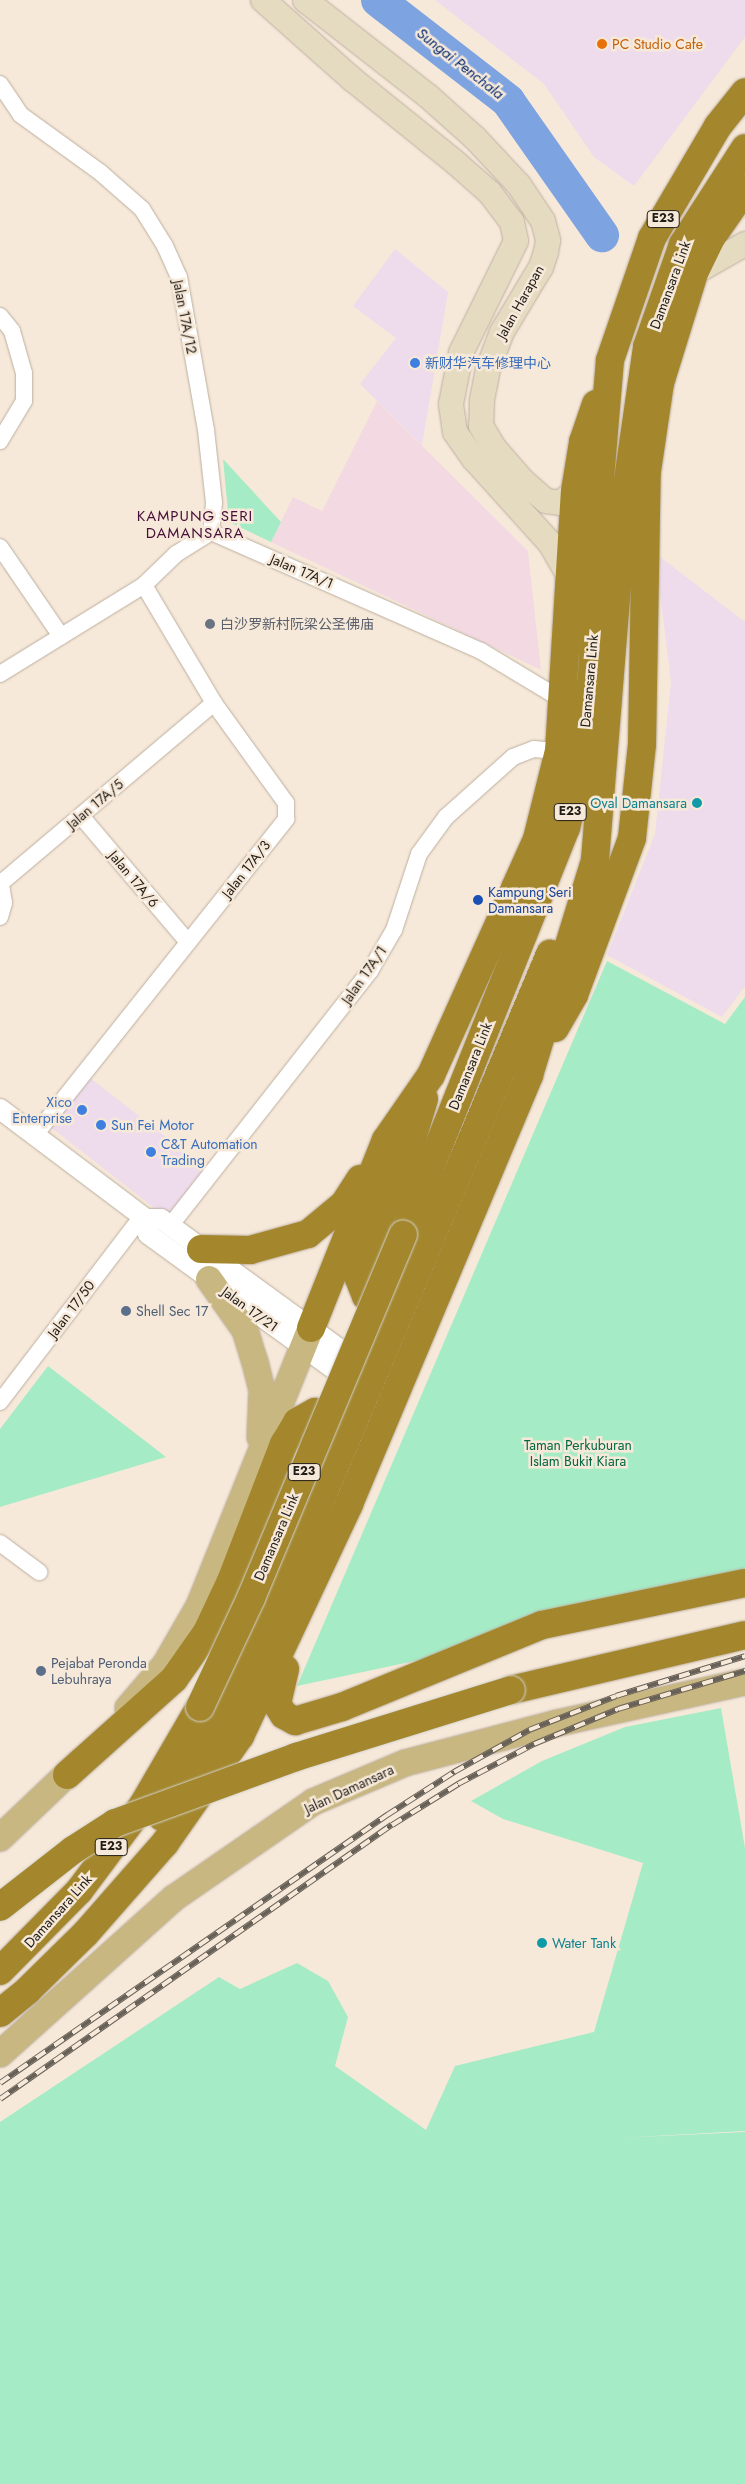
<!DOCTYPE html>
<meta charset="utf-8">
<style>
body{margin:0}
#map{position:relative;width:745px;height:2484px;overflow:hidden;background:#f7e9d9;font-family:Jost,"Noto Sans SC",sans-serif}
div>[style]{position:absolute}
.commercial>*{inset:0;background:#eedbeb;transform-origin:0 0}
.education>*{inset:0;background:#f3dae2}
.green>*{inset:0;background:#a5ebc5}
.river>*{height:34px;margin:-17px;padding:0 17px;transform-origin:17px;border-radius:17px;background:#7ea3e1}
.roads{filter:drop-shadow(0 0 1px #bcafa0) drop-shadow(0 0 1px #bcafa0)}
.minor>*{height:16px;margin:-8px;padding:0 8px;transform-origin:8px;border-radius:8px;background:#fff}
.tertiary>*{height:20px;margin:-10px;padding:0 10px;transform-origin:10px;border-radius:10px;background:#fff}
.secondary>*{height:24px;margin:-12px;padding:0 12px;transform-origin:12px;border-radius:12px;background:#e4dbc0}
.primary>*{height:26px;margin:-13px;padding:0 13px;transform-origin:13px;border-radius:13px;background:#c8b781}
.motorway>*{height:28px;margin:-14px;padding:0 14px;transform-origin:14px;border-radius:14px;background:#a4872d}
.rail>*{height:5.5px;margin-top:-2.75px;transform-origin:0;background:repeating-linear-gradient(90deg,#f7e9d9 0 11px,#686158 0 22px);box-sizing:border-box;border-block:1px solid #686158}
.bridges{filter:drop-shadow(0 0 1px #d2d2d0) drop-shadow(0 0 1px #d2d2d0)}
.motorway-bridge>*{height:28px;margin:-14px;padding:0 14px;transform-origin:14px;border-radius:14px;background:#a4872d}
.dots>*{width:14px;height:14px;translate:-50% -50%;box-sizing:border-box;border:2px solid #f7e9d9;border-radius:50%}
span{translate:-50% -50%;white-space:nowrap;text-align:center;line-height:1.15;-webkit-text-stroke:5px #f7e9d9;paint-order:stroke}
.shield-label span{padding:1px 4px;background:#f7e9d9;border:1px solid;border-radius:4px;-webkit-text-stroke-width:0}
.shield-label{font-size:12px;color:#201c16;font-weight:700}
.food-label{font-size:14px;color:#c56008}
.left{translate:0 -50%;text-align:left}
.street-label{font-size:14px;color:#201c16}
.shop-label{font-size:14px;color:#366cbe}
.right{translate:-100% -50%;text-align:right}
.worship-label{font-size:14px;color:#5b616d}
.culture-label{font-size:14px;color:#0d838f}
.transit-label{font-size:14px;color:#164399}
.service-label{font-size:14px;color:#4e5e75}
.park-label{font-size:14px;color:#006843}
.water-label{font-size:15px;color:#00286f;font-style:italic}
.neighbourhood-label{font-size:15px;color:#460e39;letter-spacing:1px}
</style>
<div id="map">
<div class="commercial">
<div style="clip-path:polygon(435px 0,745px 0,745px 37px,634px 186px,594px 157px,544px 84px)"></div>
<div style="clip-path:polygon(395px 249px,448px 292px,422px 445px,360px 384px,396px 338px,353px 306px)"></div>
<div style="clip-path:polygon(655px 553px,745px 622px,745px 986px,722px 1017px,607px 955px,655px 834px,671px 682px)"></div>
<div style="left:89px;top:1077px;width:147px;height:63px;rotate:38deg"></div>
</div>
<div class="education">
<div style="clip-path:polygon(377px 401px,528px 551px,541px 670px,271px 542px,293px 497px,322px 511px)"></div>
</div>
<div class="green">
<div style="clip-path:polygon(223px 459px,281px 522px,271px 542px,229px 522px)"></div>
<div style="clip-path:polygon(607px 961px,725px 1024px,745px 997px,745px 1591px,297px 1686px)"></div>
<div style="clip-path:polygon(48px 1366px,166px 1457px,0 1507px,0 1429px)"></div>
<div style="clip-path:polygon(721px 1708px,745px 1848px,745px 2131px,618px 2138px,745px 2132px,745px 2484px,0 2484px,0 2122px,219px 1977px,240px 1989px,297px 1963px,328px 1981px,348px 2017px,335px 2066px,426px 2130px,455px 2066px,594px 2032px,643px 1863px,503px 1819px,471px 1801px,542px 1761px,625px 1727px)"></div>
</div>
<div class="river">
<div style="left:378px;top:0;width:165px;rotate:37.8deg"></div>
<div style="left:508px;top:101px;width:164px;rotate:55deg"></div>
</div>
<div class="roads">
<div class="minor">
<div style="left:0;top:84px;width:37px;rotate:56deg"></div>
<div style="left:21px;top:115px;width:99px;rotate:35.9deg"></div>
<div style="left:101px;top:173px;width:55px;rotate:41.3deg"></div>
<div style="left:142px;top:209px;width:44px;rotate:58.1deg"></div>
<div style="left:165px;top:246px;width:34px;rotate:66deg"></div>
<div style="left:179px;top:277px;width:155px;rotate:80deg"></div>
<div style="left:206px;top:430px;width:73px;rotate:83.7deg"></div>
<div style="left:214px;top:503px;width:29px;rotate:96deg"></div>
<div style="left:0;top:316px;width:19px;rotate:51deg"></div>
<div style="left:12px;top:331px;width:44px;rotate:74.1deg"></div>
<div style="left:24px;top:373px;width:28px;rotate:90deg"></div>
<div style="left:24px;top:401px;width:47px;rotate:121deg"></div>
<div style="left:211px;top:532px;width:295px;rotate:23.8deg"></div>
<div style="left:481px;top:651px;width:97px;rotate:31.1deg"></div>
<div style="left:0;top:547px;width:108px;rotate:55.6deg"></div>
<div style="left:0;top:674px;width:169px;rotate:-31.7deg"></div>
<div style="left:144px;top:585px;width:45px;rotate:-44.1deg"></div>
<div style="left:176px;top:554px;width:41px;rotate:-32.2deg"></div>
<div style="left:81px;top:816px;width:165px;rotate:49.7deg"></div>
<div style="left:1px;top:883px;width:279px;rotate:-40.2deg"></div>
<div style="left:0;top:917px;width:15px;rotate:-74deg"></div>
<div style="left:4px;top:903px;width:20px;rotate:-99deg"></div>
<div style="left:35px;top:1135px;width:404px;rotate:-51.5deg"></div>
<div style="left:286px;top:819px;width:16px;rotate:-90deg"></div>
<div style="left:286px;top:803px;width:123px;rotate:-125.8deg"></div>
<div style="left:214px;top:703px;width:137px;rotate:-120.7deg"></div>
<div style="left:170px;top:1226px;width:324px;rotate:-51.9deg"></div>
<div style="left:370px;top:971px;width:48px;rotate:-59.7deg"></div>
<div style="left:394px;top:930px;width:80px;rotate:-71.8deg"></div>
<div style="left:419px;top:854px;width:46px;rotate:-53.9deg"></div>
<div style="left:446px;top:817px;width:90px;rotate:-41.8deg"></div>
<div style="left:513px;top:757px;width:22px;rotate:-21deg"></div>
<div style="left:534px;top:749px;width:25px;rotate:5deg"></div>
<div style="left:0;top:1402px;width:234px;rotate:-52.6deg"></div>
<div style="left:0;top:1543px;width:49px;rotate:36.6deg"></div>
</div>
<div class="tertiary">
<div style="left:0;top:1109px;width:183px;rotate:37deg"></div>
<div style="left:146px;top:1219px;width:15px"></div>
<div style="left:161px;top:1219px;width:248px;rotate:36.1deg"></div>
<div style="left:146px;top:1219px;width:15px;rotate:82deg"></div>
<div style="left:148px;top:1234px;width:253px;rotate:36deg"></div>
</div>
<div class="secondary">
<div style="left:263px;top:0;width:119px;rotate:41.6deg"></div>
<div style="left:352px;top:79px;width:134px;rotate:38.9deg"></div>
<div style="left:456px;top:163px;width:45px;rotate:41.4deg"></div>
<div style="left:490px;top:193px;width:36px;rotate:53deg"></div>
<div style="left:512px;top:222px;width:19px;rotate:78deg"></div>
<div style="left:516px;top:241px;width:125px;rotate:116.2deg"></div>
<div style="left:461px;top:353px;width:52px;rotate:101.1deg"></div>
<div style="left:451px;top:404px;width:28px;rotate:82deg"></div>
<div style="left:455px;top:432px;width:33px;rotate:55deg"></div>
<div style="left:474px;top:459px;width:113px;rotate:47.9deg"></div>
<div style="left:550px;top:543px;width:38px;rotate:60deg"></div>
<div style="left:305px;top:0;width:156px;rotate:38deg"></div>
<div style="left:428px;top:96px;width:63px;rotate:41.8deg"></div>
<div style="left:475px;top:138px;width:64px;rotate:46.9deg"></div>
<div style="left:519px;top:185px;width:43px;rotate:56.3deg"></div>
<div style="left:543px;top:221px;width:20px;rotate:75deg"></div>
<div style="left:548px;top:240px;width:12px;rotate:99deg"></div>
<div style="left:546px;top:252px;width:16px;rotate:108deg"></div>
<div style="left:541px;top:267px;width:76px;rotate:121deg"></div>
<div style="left:502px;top:332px;width:40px;rotate:111deg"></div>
<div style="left:488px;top:369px;width:33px;rotate:101deg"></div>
<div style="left:482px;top:401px;width:25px;rotate:92deg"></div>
<div style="left:481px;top:426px;width:27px;rotate:59deg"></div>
<div style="left:495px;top:449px;width:43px;rotate:48.8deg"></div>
<div style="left:523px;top:481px;width:30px;rotate:41deg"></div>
<div style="left:546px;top:501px;width:14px;rotate:8deg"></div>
<div style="left:560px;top:503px;width:19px;rotate:-39deg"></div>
<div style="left:694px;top:273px;width:59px;rotate:-29.6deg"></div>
</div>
<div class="primary">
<div style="left:209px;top:1279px;width:62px;rotate:54.8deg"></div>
<div style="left:245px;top:1330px;width:34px;rotate:73deg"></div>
<div style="left:255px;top:1362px;width:29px;rotate:76deg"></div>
<div style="left:262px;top:1390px;width:47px;rotate:92.4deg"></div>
<div style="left:128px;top:1708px;width:57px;rotate:-49.3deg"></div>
<div style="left:165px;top:1665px;width:68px;rotate:-60deg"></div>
<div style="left:199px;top:1606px;width:300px;rotate:-68.1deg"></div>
<div style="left:0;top:1838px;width:113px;rotate:-43.6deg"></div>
<div style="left:0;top:2054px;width:234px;rotate:-41.9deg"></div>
<div style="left:174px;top:1898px;width:169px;rotate:-34.6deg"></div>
<div style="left:313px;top:1802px;width:100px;rotate:-23deg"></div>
<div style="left:405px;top:1763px;width:158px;rotate:-14.7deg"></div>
<div style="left:558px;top:1723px;width:191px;rotate:-12.4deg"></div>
</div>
<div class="motorway">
<div style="left:555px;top:1028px;width:38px;rotate:-60deg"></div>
<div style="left:574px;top:995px;width:167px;rotate:-69.7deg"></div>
<div style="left:632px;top:838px;width:95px;rotate:-83.9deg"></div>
<div style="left:642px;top:744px;width:273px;rotate:-89deg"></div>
<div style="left:647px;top:471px;width:89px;rotate:-81.6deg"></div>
<div style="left:660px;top:383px;width:115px;rotate:-72.8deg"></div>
<div style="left:694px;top:273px;width:39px;rotate:-64deg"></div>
<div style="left:711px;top:238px;width:60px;rotate:-55.2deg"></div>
<div style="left:403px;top:1235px;width:438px;rotate:-68.2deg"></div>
<div style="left:566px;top:828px;width:70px;rotate:-76.8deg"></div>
<div style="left:582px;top:760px;width:86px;rotate:-83.3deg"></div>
<div style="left:592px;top:675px;width:196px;rotate:-87.7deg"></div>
<div style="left:600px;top:479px;width:119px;rotate:-85.2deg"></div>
<div style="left:610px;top:360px;width:129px;rotate:-71deg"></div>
<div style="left:652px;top:238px;width:130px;rotate:-59.5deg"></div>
<div style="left:718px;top:126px;width:43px;rotate:-51.5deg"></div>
<div style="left:201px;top:1249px;width:49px;rotate:1.2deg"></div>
<div style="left:250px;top:1250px;width:60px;rotate:-15.4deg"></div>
<div style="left:308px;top:1234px;width:47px;rotate:-39.8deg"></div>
<div style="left:344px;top:1204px;width:30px;rotate:-57deg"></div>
<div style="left:395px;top:1298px;width:11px;rotate:142deg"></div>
<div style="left:386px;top:1305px;width:22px;rotate:-156deg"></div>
<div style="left:366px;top:1296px;width:24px;rotate:-112deg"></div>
<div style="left:357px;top:1274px;width:143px;rotate:-67.8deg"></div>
<div style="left:411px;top:1142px;width:45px;rotate:-73.2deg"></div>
<div style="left:311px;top:1328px;width:202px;rotate:-68.3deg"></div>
<div style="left:386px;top:1140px;width:79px;rotate:-55.3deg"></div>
<div style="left:431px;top:1075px;width:259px;rotate:-65.8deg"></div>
<div style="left:537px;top:839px;width:91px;rotate:-76deg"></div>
<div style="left:559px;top:751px;width:260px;rotate:-86.5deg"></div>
<div style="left:575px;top:491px;width:50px;rotate:-80.7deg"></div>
<div style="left:583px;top:442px;width:40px;rotate:-71.1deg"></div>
<div style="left:285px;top:1669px;width:36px;rotate:103deg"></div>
<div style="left:277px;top:1704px;width:13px;rotate:58deg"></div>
<div style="left:284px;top:1715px;width:13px;rotate:29deg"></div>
<div style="left:295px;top:1721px;width:49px;rotate:-16.6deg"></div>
<div style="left:342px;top:1707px;width:216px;rotate:-22.3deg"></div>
<div style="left:542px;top:1625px;width:207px;rotate:-11.7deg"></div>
<div style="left:511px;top:1690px;width:240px;rotate:-13.2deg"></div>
<div style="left:67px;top:1775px;width:144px;rotate:-41.9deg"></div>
<div style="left:174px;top:1679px;width:57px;rotate:-54.9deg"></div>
<div style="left:207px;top:1632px;width:56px;rotate:-64.8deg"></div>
<div style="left:231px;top:1581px;width:147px;rotate:-68.9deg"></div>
<div style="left:284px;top:1444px;width:26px;rotate:-59deg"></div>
<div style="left:297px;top:1422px;width:21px;rotate:-29deg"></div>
<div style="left:315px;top:1412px;width:13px;rotate:13deg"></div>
<div style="left:328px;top:1415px;width:12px;rotate:42deg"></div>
<div style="left:337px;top:1423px;width:10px;rotate:84deg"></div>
<div style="left:162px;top:1817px;width:120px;rotate:-59deg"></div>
<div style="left:224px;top:1714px;width:115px;rotate:-64.3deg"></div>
<div style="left:274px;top:1610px;width:712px;rotate:-67.18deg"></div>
<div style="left:0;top:1971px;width:112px;rotate:-45.4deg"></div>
<div style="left:79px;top:1891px;width:107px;rotate:-53.3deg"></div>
<div style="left:143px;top:1805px;width:113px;rotate:-59.8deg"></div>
<div style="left:0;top:2013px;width:36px;rotate:-39deg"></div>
<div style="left:28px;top:1990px;width:81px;rotate:-44.5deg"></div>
<div style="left:86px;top:1933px;width:120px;rotate:-48.7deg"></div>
<div style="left:165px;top:1843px;width:131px;rotate:-55deg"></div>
<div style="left:240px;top:1736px;width:256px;rotate:-64.8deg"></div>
<div style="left:349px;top:1504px;width:465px;rotate:-67.2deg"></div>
<div style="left:529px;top:1075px;width:225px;rotate:-72.9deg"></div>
<div style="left:595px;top:860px;width:347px;rotate:-85.4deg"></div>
<div style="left:623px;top:514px;width:169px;rotate:-81.8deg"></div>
<div style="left:647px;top:347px;width:109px;rotate:-70.7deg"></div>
<div style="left:683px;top:244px;width:114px;rotate:-57.1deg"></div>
</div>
</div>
<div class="rail">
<div style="left:0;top:2083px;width:471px;rotate:-34.7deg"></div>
<div style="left:387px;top:1815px;width:80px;rotate:-32.7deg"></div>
<div style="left:454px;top:1772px;width:86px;rotate:-29.2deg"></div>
<div style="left:529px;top:1730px;width:93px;rotate:-21.3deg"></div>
<div style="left:616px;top:1696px;width:135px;rotate:-17.2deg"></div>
<div style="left:0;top:2099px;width:478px;rotate:-35deg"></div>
<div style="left:392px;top:1825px;width:78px;rotate:-31.8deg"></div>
<div style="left:458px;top:1784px;width:86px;rotate:-27.8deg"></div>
<div style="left:534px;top:1744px;width:91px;rotate:-22.6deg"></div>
<div style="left:618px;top:1709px;width:133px;rotate:-16.7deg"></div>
</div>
<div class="bridges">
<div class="motorway-bridge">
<div style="left:200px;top:1707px;width:120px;rotate:-64.9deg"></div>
<div style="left:251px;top:1598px;width:394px;rotate:-67.3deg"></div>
<div style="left:0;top:1907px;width:93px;rotate:-38deg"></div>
<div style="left:73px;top:1850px;width:50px;rotate:-32.7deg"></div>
<div style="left:115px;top:1823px;width:193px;rotate:-20deg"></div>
<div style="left:296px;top:1757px;width:225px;rotate:-17.3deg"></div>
</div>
</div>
<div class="dots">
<div style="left:602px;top:44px;background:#e8710a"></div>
<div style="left:415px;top:363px;background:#3f7fe0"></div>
<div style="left:210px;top:624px;background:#6b7280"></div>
<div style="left:697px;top:803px;background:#0f9aa8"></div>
<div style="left:478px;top:900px;background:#1a4fb4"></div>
<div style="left:82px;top:1110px;background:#3f7fe0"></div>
<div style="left:101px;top:1125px;background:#3f7fe0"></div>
<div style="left:151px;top:1152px;background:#3f7fe0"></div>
<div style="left:126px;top:1311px;background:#5c6f8a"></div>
<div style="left:41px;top:1671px;background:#5c6f8a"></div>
<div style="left:542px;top:1943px;background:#0f9aa8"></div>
</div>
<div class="shield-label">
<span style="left:663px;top:219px">E23</span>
<span style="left:570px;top:812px">E23</span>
<span style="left:304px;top:1472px">E23</span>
<span style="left:111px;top:1847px">E23</span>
</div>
<div class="food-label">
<span class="left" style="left:612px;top:44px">PC Studio Cafe</span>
</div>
<div class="street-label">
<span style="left:670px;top:285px;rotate:-70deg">Damansara Link</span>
<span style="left:520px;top:302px;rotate:-61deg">Jalan Harapan</span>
<span style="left:185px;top:317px;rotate:79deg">Jalan 17A/12</span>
<span style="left:302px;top:571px;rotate:23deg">Jalan 17A/1</span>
<span style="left:589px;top:681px;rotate:-85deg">Damansara Link</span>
<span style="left:95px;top:804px;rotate:-40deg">Jalan 17A/5</span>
<span style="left:246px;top:869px;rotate:-52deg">Jalan 17A/3</span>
<span style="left:134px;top:879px;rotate:50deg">Jalan 17A/6</span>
<span style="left:364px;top:975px;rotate:-55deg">Jalan 17A/1</span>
<span style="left:470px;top:1066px;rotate:-68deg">Damansara Link</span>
<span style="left:71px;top:1309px;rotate:-53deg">Jalan 17/50</span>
<span style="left:250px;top:1309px;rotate:36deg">Jalan 17/21</span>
<span style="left:276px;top:1537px;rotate:-67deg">Damansara Link</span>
<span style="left:349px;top:1789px;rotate:-25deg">Jalan Damansara</span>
<span style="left:58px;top:1911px;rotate:-48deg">Damansara Link</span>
</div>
<div class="shop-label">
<span class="left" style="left:425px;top:363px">新财华汽车修理中心</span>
<span class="right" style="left:72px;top:1110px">Xico<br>Enterprise</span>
<span class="left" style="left:111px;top:1125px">Sun Fei Motor</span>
<span class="left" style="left:161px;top:1152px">C&amp;T Automation<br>Trading</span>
</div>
<div class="worship-label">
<span class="left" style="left:220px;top:624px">白沙罗新村阮梁公圣佛庙</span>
</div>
<div class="culture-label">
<span class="right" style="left:687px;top:803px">Oval Damansara</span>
<span class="left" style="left:552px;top:1943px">Water Tank</span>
</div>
<div class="transit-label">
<span class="left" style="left:488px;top:900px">Kampung Seri<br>Damansara</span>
</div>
<div class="service-label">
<span class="left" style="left:136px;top:1311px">Shell Sec 17</span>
<span class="left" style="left:51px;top:1671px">Pejabat Peronda<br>Lebuhraya</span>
</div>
<div class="park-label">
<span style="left:578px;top:1453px">Taman Perkuburan<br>Islam Bukit Kiara</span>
</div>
<div class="water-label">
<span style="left:460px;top:64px;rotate:38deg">Sungai Penchala</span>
</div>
<div class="neighbourhood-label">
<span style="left:195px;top:525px">KAMPUNG SERI<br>DAMANSARA</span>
</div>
</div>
